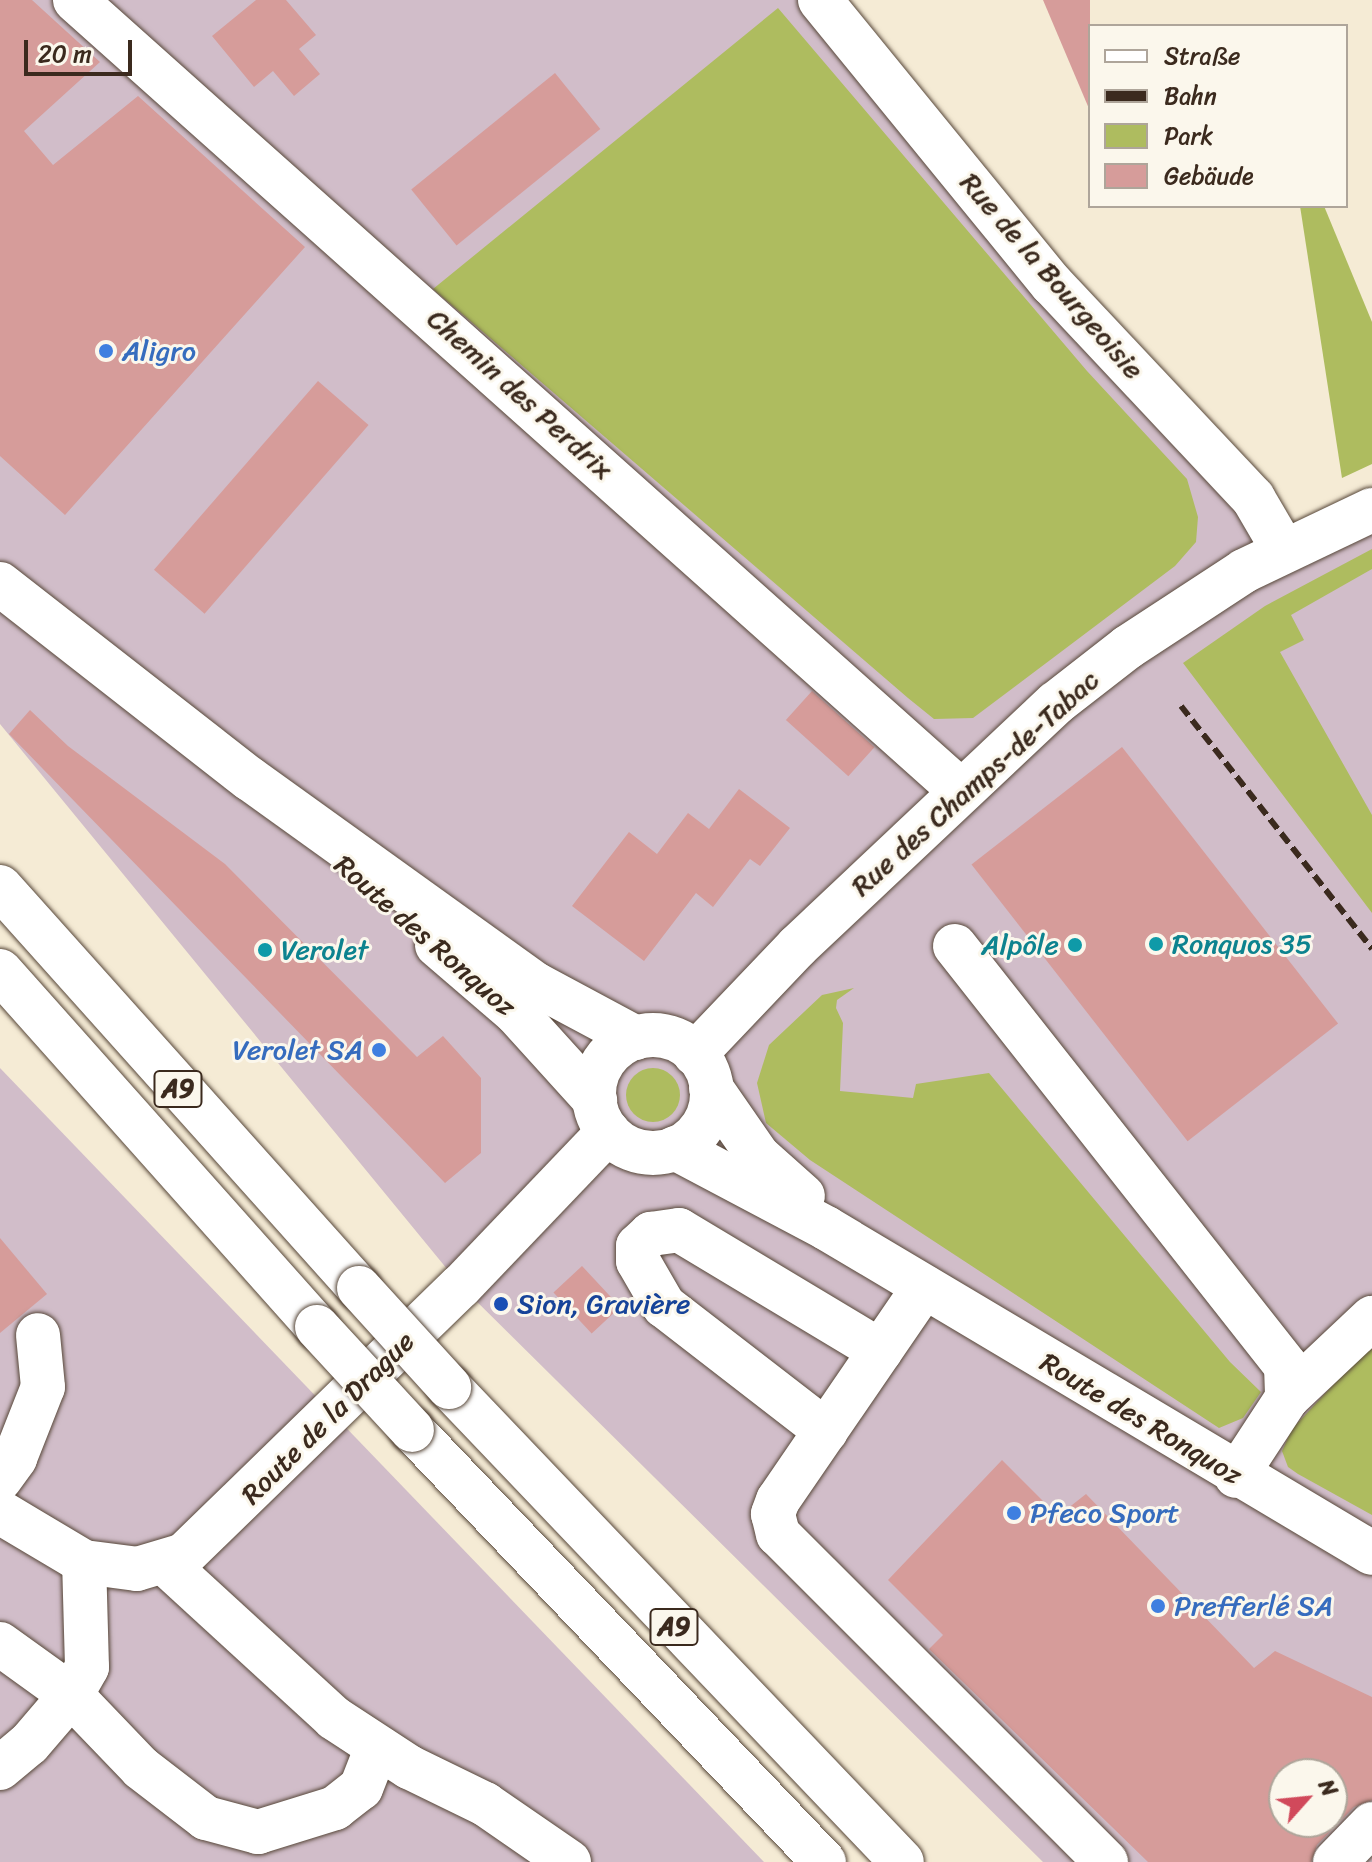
<!DOCTYPE html>
<meta charset="utf-8">
<style>
body{margin:0}
#map{position:relative;width:1372px;height:1862px;overflow:hidden;background:#f5ebd5;font-family:Sriracha,sans-serif}
div>[style]{position:absolute}
.industrial>*{inset:0;background:#d1bdc9}
.green>*{inset:0;background:#aebc5f}
.round{border-radius:50%}
.building>*{inset:0;background:#d69c9a;transform-origin:0 0}
.roads{filter:drop-shadow(0 0 2px #574739) drop-shadow(0 0 2px #574739)}
.minor>*{height:44px;margin:-22px;padding:0 22px;transform-origin:22px;border-radius:22px;background:#fff}
.minor>.ring{margin:-22px;padding:0;box-sizing:content-box;background:none;border:44px solid #fff;border-radius:50%}
.highway>*{height:44px;margin:-22px;padding:0 22px;transform-origin:22px;border-radius:22px;background:#fff}
.rail>*{height:6px;margin-top:-3px;transform-origin:0;background:repeating-linear-gradient(90deg,#3b2a1e 0 12px,transparent 0 18px)}
.bridges{filter:drop-shadow(0 0 2px #574739) drop-shadow(0 0 2px #574739)}
.highway-bridge>*{height:44px;margin:-22px;padding:0 22px;transform-origin:22px;border-radius:22px;background:#fff}
.dots>*{width:22px;height:22px;translate:-50% -50%;box-sizing:border-box;border:4px solid #fbf7ec;border-radius:50%}
span{translate:-50% -50%;white-space:nowrap;text-align:center;line-height:1.15;-webkit-text-stroke:6px #fbf7ec;paint-order:stroke}
.shield-label span{padding:2px 6px;background:#fbf7ec;border:2px solid;border-radius:6px;-webkit-text-stroke-width:0}
.shield-label{font-size:26px;color:#3b2a1e;font-weight:700}
.street-label{font-size:28px;color:#3b2a1e}
.shop-label{font-size:28px;color:#366cbe}
.left{translate:0 -50%;text-align:left}
.right{translate:-100% -50%;text-align:right}
.culture-label{font-size:28px;color:#0d838f}
.transit-label{font-size:28px;color:#164399}
.legend{position:absolute;left:1088px;top:24px;width:260px;height:184px;box-sizing:border-box;background:#fbf7ec;border:2px solid #aea59a;margin:0;padding:10px 14px;list-style:none;font-size:24px;color:#3b2a1e}
.legend li{display:flex;align-items:center;gap:16px;height:40px}
.legend b{width:40px;border:2px solid #aea59a}
.north{position:absolute;left:1268px;top:1758px;width:80px;height:80px;box-sizing:border-box;background:#fbf7ec;border:2px solid #aea59a;border-radius:50%;rotate:63deg;font-size:22px;font-weight:700;line-height:32px;text-align:center;color:#3b2a1e}
.north::after{content:'';display:block;margin:auto;width:28px;height:36px;background:#d1495b;clip-path:polygon(50% 0,100% 100%,50% 72%,0 100%)}
.scale{position:absolute;left:24px;top:40px;width:108px;height:36px;box-sizing:border-box;border:4px solid #3b2a1e;border-top:0;padding-left:10px;font-size:24px;line-height:28px;white-space:nowrap;color:#3b2a1e;-webkit-text-stroke:6px #fbf7ec;paint-order:stroke}
</style>
<div id="map">
<div class="industrial">
<div style="clip-path:polygon(evenodd,0 0,820px 0,1284px 551px,1372px 510px,1372px 1862px,1043px 1862px,461px 1286px,0 724px,0 0,1284px 1774px,1332px 1774px,1332px 1822px,1284px 1822px,1284px 1774px)"></div>
<div style="clip-path:polygon(0 1068px,764px 1862px,0 1862px)"></div>
</div>
<div class="green">
<div style="clip-path:polygon(778px 8px,1087px 371px,1187px 479px,1198px 517px,1196px 542px,1175px 566px,973px 718px,934px 719px,908px 698px,433px 289px)"></div>
<div style="clip-path:polygon(1300px 206px,1324px 206px,1372px 322px,1372px 464px,1342px 478px)"></div>
<div style="clip-path:polygon(1372px 549px,1372px 569px,1291px 615px,1304px 640px,1280px 652px,1372px 815px,1372px 913px,1183px 663px,1265px 606px)"></div>
<div style="clip-path:polygon(854px 988px,837px 1000px,836px 1008px,843px 1023px,840px 1091px,913px 1098px,916px 1084px,989px 1073px,1230px 1362px,1261px 1392px,1243px 1418px,1219px 1428px,810px 1160px,766px 1123px,757px 1083px,769px 1045px,822px 995px)"></div>
<div class="round" style="left:626px;top:1068px;width:54px;height:54px"></div>
<div style="clip-path:polygon(1372px 1343px,1372px 1515px,1298px 1474px,1288px 1467px,1282px 1451px,1292px 1429px)"></div>
</div>
<div class="building">
<div style="clip-path:polygon(0 0,32px 0,100px 62px,24px 131px,53px 165px,138px 96px,305px 247px,65px 515px,0 456px)"></div>
<div style="clip-path:polygon(256px 0,286px 0,316px 35px,299px 49px,320px 74px,294px 96px,273px 71px,254px 87px,212px 36px)"></div>
<div style="clip-path:polygon(1043px 0,1090px 0,1090px 111px)"></div>
<div style="left:555px;top:73px;width:72px;height:185px;rotate:51deg"></div>
<div style="left:318px;top:381px;width:67px;height:250px;rotate:41deg"></div>
<div style="left:812px;top:691px;width:84px;height:39px;rotate:42deg"></div>
<div style="clip-path:polygon(30px 710px,68px 746px,225px 864px,417px 1057px,443px 1036px,481px 1078px,481px 1153px,445px 1183px,9px 734px)"></div>
<div style="left:1122px;top:747px;width:351px;height:191px;rotate:52deg"></div>
<div style="clip-path:polygon(739px 789px,790px 828px,760px 866px,750px 859px,713px 907px,696px 893px,644px 961px,572px 906px,629px 832px,657px 854px,688px 813px,709px 829px)"></div>
<div style="clip-path:polygon(0 1238px,47px 1294px,0 1333px)"></div>
<div style="left:582px;top:1266px;width:56px;height:39px;rotate:47deg"></div>
<div style="clip-path:polygon(evenodd,1002px 1460px,1058px 1516px,1086px 1494px,1254px 1668px,1275px 1651px,1372px 1697px,1372px 1800px,1354px 1807px,1317px 1845px,1311px 1862px,1148px 1862px,929px 1649px,943px 1635px,888px 1580px,1002px 1460px,1284px 1774px,1332px 1774px,1332px 1822px,1284px 1822px,1284px 1774px)"></div>
</div>
<div class="roads">
<div class="minor">
<div style="left:75px;top:0;width:1188px;rotate:41.76deg"></div>
<div style="left:820px;top:0;width:367px;rotate:50.8deg"></div>
<div style="left:1052px;top:284px;width:294px;rotate:46.8deg"></div>
<div style="left:1253px;top:498px;width:61px;rotate:59.7deg"></div>
<div style="left:0;top:584px;width:317px;rotate:38deg"></div>
<div style="left:250px;top:779px;width:353px;rotate:35.7deg"></div>
<div style="left:537px;top:985px;width:112px;rotate:28.2deg"></div>
<div style="left:437px;top:945px;width:104px;rotate:40.7deg"></div>
<div style="left:516px;top:1013px;width:118px;rotate:47.8deg"></div>
<div style="left:955px;top:946px;width:535px;rotate:51.76deg"></div>
<div style="left:1286px;top:1366px;width:32px;rotate:88deg"></div>
<div style="left:1287px;top:1398px;width:93px;rotate:123.2deg"></div>
<div class="ring" style="left:594px;top:1035px;width:74px;height:74px"></div>
<div style="left:695px;top:1054px;width:149px;rotate:-46.4deg"></div>
<div style="left:798px;top:946px;width:354px;rotate:-43.3deg"></div>
<div style="left:1056px;top:703px;width:91px;rotate:-37.9deg"></div>
<div style="left:1128px;top:647px;width:139px;rotate:-33.2deg"></div>
<div style="left:1244px;top:571px;width:142px;rotate:-25.5deg"></div>
<div style="left:711px;top:1088px;width:83px;rotate:55.3deg"></div>
<div style="left:758px;top:1156px;width:60px;rotate:41.6deg"></div>
<div style="left:675px;top:1148px;width:171px;rotate:27.9deg"></div>
<div style="left:826px;top:1228px;width:635px;rotate:30.76deg"></div>
<div style="left:924px;top:1287px;width:258px;rotate:124.4deg"></div>
<div style="left:778px;top:1500px;width:15px;rotate:110deg"></div>
<div style="left:773px;top:1514px;width:21px;rotate:76deg"></div>
<div style="left:778px;top:1534px;width:464px;rotate:45deg"></div>
<div style="left:1287px;top:1398px;width:117px;rotate:-43.3deg"></div>
<div style="left:826px;top:1431px;width:205px;rotate:-142.3deg"></div>
<div style="left:664px;top:1306px;width:52px;rotate:-120deg"></div>
<div style="left:638px;top:1261px;width:15px;rotate:-90deg"></div>
<div style="left:638px;top:1246px;width:18px;rotate:-43deg"></div>
<div style="left:651px;top:1234px;width:28px;rotate:-8deg"></div>
<div style="left:679px;top:1230px;width:235px;rotate:31deg"></div>
<div style="left:0;top:1479px;width:26px;rotate:-54deg"></div>
<div style="left:15px;top:1458px;width:76px;rotate:-68.5deg"></div>
<div style="left:43px;top:1387px;width:52px;rotate:-95.5deg"></div>
<div style="left:0;top:1512px;width:98px;rotate:30.8deg"></div>
<div style="left:84px;top:1562px;width:53px;rotate:7.5deg"></div>
<div style="left:137px;top:1569px;width:49px;rotate:-16.6deg"></div>
<div style="left:184px;top:1555px;width:386px;rotate:-44.2deg"></div>
<div style="left:461px;top:1286px;width:213px;rotate:-46.3deg"></div>
<div style="left:166px;top:1564px;width:228px;rotate:42.5deg"></div>
<div style="left:334px;top:1718px;width:90px;rotate:33.2deg"></div>
<div style="left:409px;top:1767px;width:85px;rotate:26deg"></div>
<div style="left:485px;top:1804px;width:102px;rotate:34.6deg"></div>
<div style="left:0;top:1644px;width:87px;rotate:35.7deg"></div>
<div style="left:71px;top:1695px;width:32px;rotate:-60deg"></div>
<div style="left:87px;top:1667px;width:105px;rotate:-91.6deg"></div>
<div style="left:0;top:1768px;width:38px;rotate:-40deg"></div>
<div style="left:29px;top:1744px;width:65px;rotate:-49.4deg"></div>
<div style="left:71px;top:1695px;width:101px;rotate:46.2deg"></div>
<div style="left:141px;top:1768px;width:82px;rotate:37.6deg"></div>
<div style="left:206px;top:1818px;width:54px;rotate:15.1deg"></div>
<div style="left:258px;top:1832px;width:81px;rotate:-17.3deg"></div>
<div style="left:335px;top:1808px;width:33px;rotate:-38deg"></div>
<div style="left:361px;top:1788px;width:44px;rotate:-68.7deg"></div>
<div style="left:1335px;top:1862px;width:53px;rotate:-45.8deg"></div>
</div>
<div class="highway">
<div style="left:0;top:887px;width:538px;rotate:48.16deg"></div>
<div style="left:0;top:971px;width:477px;rotate:48.3deg"></div>
<div style="left:449px;top:1387px;width:656px;rotate:46.36deg"></div>
<div style="left:412px;top:1430px;width:597px;rotate:46.36deg"></div>
</div>
</div>
<div class="rail">
<div style="left:1181px;top:706px;width:309px;rotate:51.8deg"></div>
</div>
<div class="bridges">
<div class="highway-bridge">
<div style="left:359px;top:1288px;width:134px;rotate:47.7deg"></div>
<div style="left:317px;top:1327px;width:140px;rotate:47.3deg"></div>
</div>
</div>
<div class="dots">
<div style="left:106px;top:351px;background:#3f7fe0"></div>
<div style="left:1156px;top:944px;background:#0f9aa8"></div>
<div style="left:1075px;top:945px;background:#0f9aa8"></div>
<div style="left:265px;top:950px;background:#0f9aa8"></div>
<div style="left:379px;top:1050px;background:#3f7fe0"></div>
<div style="left:501px;top:1304px;background:#1a4fb4"></div>
<div style="left:1014px;top:1513px;background:#3f7fe0"></div>
<div style="left:1158px;top:1606px;background:#3f7fe0"></div>
</div>
<div class="shield-label">
<span style="left:178px;top:1089px">A9</span>
<span style="left:674px;top:1627px">A9</span>
</div>
<div class="street-label">
<span style="left:1052px;top:276px;rotate:49deg">Rue de la Bourgeoisie</span>
<span style="left:520px;top:394px;rotate:42deg">Chemin des Perdrix</span>
<span style="left:975px;top:783px;rotate:-42deg">Rue des Champs-de-Tabac</span>
<span style="left:425px;top:936px;rotate:41deg">Route des Ronquoz</span>
<span style="left:328px;top:1418px;rotate:-45deg">Route de la Drague</span>
<span style="left:1141px;top:1419px;rotate:31deg">Route des Ronquoz</span>
</div>
<div class="shop-label">
<span class="left" style="left:122px;top:351px">Aligro</span>
<span class="right" style="left:363px;top:1050px">Verolet SA</span>
<span class="left" style="left:1030px;top:1513px">Pfeco Sport</span>
<span class="left" style="left:1174px;top:1606px">Prefferlé SA</span>
</div>
<div class="culture-label">
<span class="left" style="left:1172px;top:944px">Ronquos 35</span>
<span class="right" style="left:1059px;top:945px">Alpôle</span>
<span class="left" style="left:281px;top:950px">Verolet</span>
</div>
<div class="transit-label">
<span class="left" style="left:517px;top:1304px">Sion, Gravière</span>
</div>
<ul class="legend">
<li><b style="height:10px;background:#fff"></b>Straße</li>
<li><b style="height:10px;background:#3b2a1e"></b>Bahn</li>
<li><b style="height:22px;background:#aebc5f"></b>Park</li>
<li><b style="height:22px;background:#d69c9a"></b>Gebäude</li>
</ul>
<div class="north">N</div>
<div class="scale">20 m</div>
</div>
